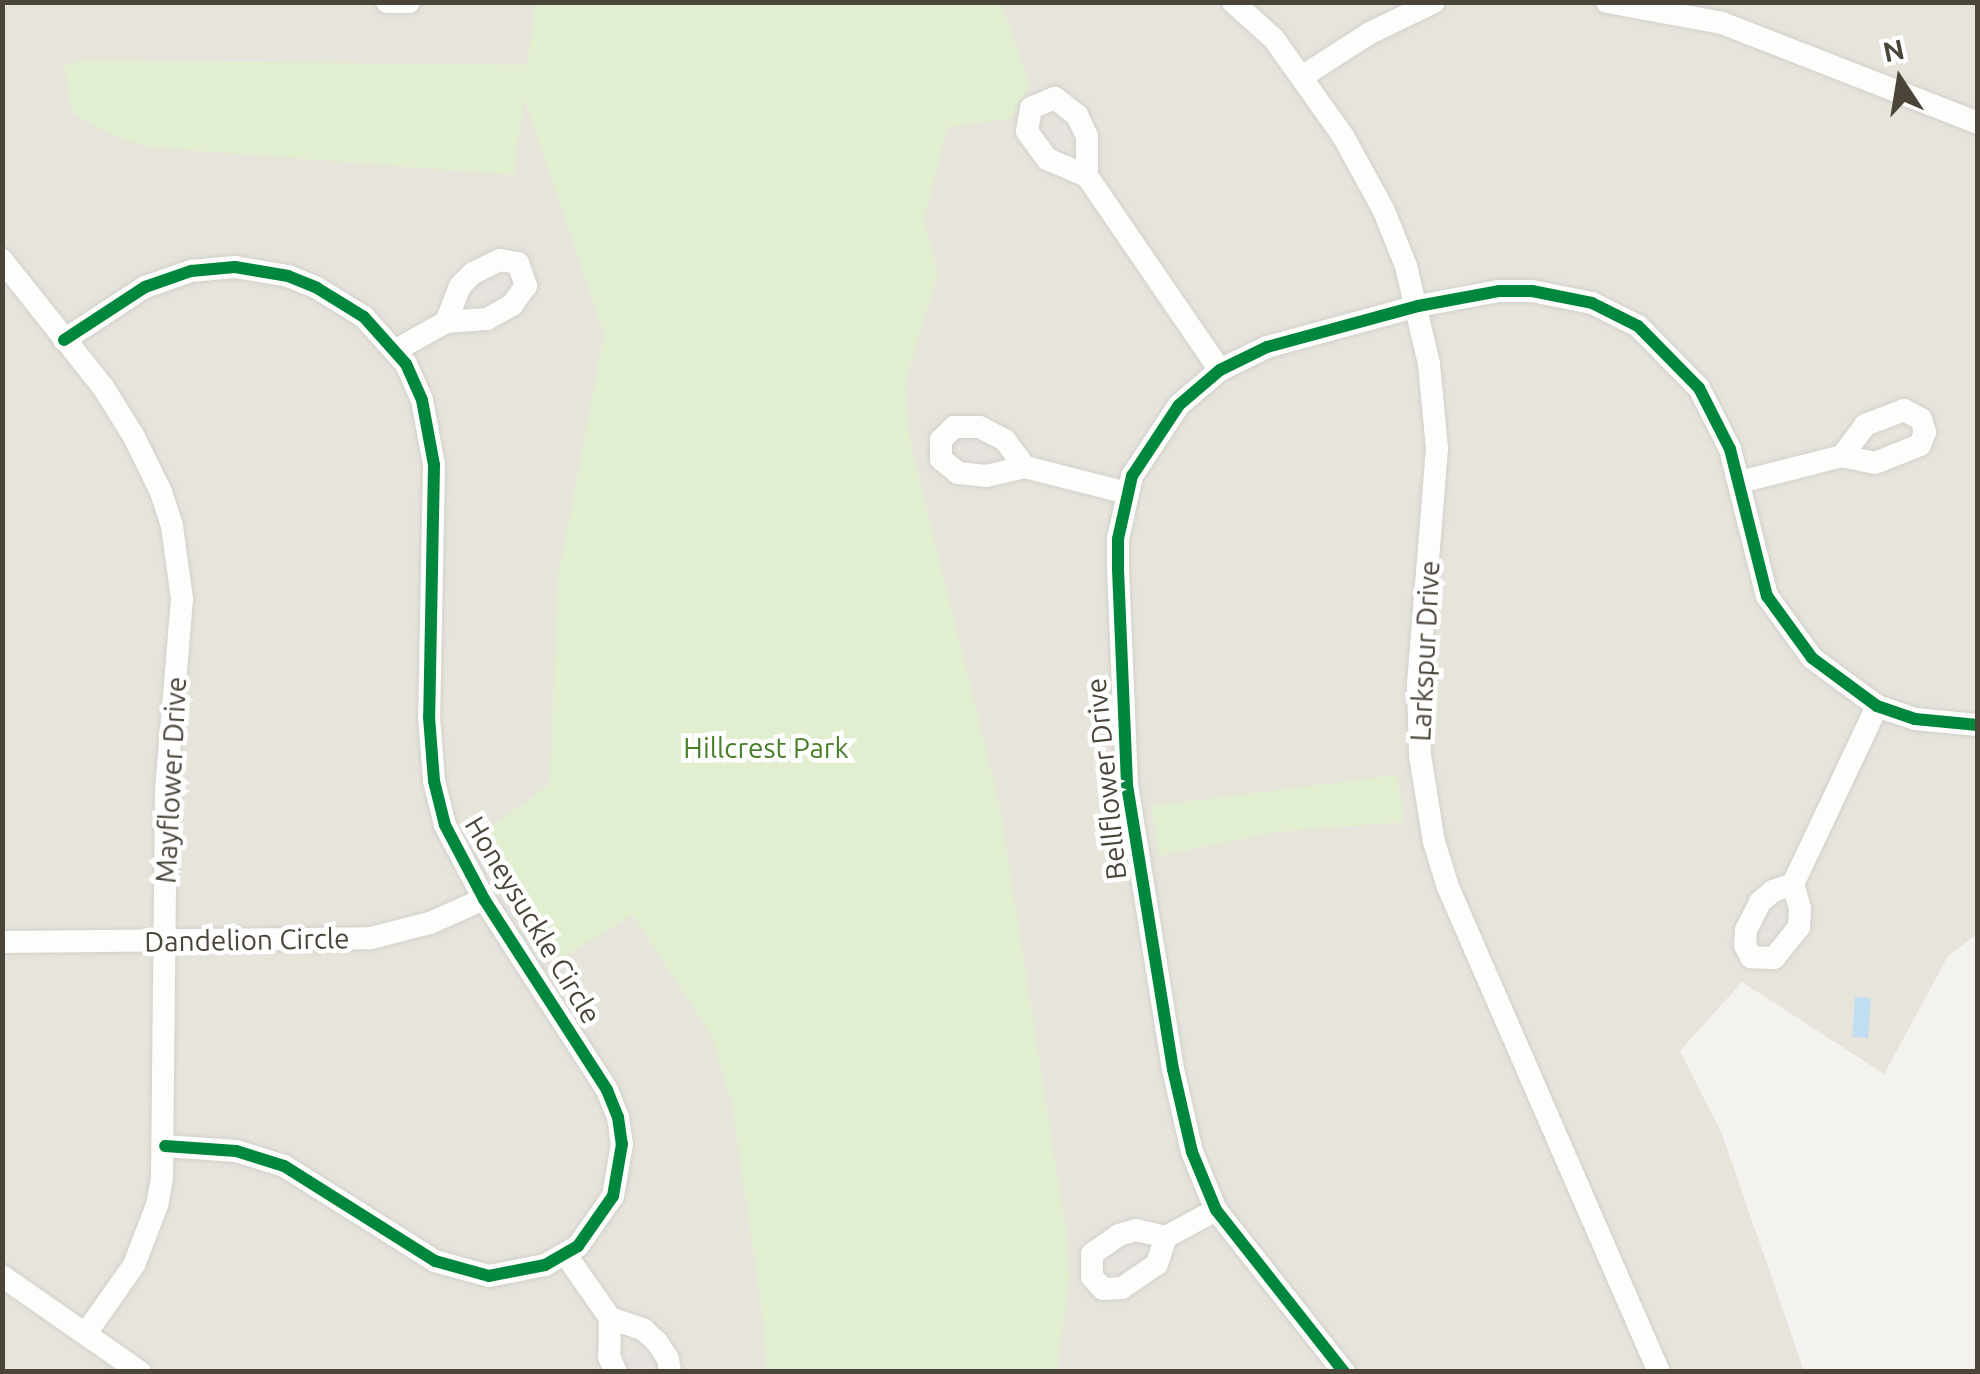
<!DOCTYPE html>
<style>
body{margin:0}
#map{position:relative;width:1980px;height:1374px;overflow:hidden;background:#f4f2ee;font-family:Ubuntu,sans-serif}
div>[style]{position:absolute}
.residential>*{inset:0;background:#e7e4dc}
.green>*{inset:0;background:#e1eecf}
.parking>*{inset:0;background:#e6e3df}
.water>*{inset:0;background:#c0ddf1;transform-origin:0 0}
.roads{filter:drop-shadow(0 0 2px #d2d0cb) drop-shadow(0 0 2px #d2d0cb)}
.street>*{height:22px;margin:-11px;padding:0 11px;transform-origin:11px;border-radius:11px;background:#fdfdfc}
.cycleway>*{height:12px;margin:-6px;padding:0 6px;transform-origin:6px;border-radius:6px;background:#00873e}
span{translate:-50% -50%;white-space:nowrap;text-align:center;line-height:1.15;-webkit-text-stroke:9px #fff;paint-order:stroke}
.street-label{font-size:28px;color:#4b4439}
.park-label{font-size:28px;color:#4a7f2a}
.frame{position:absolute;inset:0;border:5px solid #4b4439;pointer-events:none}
.north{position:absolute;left:1850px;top:30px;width:100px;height:100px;-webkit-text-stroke:8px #fff;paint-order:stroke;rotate:348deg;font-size:28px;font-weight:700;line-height:40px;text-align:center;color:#4b4439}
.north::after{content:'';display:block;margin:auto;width:35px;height:45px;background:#4b4439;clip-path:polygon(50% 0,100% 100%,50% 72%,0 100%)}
</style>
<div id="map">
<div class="residential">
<div style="clip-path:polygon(3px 3px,1977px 3px,1977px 934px,1948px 956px,1884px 1074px,1742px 982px,1680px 1051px,1722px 1134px,1804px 1371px,3px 1372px)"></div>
</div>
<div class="green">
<div style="clip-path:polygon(535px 3px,1001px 3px,1030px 86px,1010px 119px,948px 127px,924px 219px,938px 273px,905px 383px,911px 444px,1000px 807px,1067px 1237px,1070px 1275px,1057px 1371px,766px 1371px,761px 1305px,732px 1105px,712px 1037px,633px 915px,554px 962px,478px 836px,550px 784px,557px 582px,604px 334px,524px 99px,514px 175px,149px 147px,113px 136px,75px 115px,71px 107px,64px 65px,85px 60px,526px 65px,525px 82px)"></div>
<div style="clip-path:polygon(1397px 775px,1404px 822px,1274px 832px,1159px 856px,1151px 806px)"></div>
</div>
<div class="parking">
<div style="clip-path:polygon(1054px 111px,1069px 114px,1084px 142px,1065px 139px,1065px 155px,1047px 152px,1035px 125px,1055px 128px)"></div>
<div style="clip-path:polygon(501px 264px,497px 284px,513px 275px,512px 296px,484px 313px,486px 294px,472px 303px,474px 279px)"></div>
<div style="clip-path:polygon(970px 430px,1000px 445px,985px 453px,996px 463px,985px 471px,948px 461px,968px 450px,955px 439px)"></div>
<div style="clip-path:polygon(1768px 900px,1774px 919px,1780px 908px,1787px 907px,1792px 920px,1777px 950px,1770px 931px,1758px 943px,1751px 926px)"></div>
<div style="clip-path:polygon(1139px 1233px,1132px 1255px,1150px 1252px,1146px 1267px,1116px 1282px,1121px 1262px,1111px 1267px,1103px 1264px,1108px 1248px)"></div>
<div style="clip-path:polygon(631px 1337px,650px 1342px,664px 1371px,622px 1371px,618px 1352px,637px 1355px)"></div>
</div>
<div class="water">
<div style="left:1855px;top:997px;width:16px;height:40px;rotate:4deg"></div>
</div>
<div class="roads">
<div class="street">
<div style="left:387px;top:2px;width:22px"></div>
<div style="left:1233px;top:2px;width:55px;rotate:42.1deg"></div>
<div style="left:1274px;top:39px;width:119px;rotate:54.6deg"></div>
<div style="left:1343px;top:136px;width:85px;rotate:61.3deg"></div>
<div style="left:1384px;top:211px;width:59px;rotate:68.2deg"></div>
<div style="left:1406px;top:266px;width:101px;rotate:76.8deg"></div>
<div style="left:1429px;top:364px;width:84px;rotate:84.6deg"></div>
<div style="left:1437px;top:448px;width:239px;rotate:94.6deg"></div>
<div style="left:1418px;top:686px;width:69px;rotate:88.3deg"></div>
<div style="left:1420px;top:755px;width:88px;rotate:80.9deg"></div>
<div style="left:1434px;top:842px;width:47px;rotate:72.7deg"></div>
<div style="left:1448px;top:887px;width:529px;rotate:66.49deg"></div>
<div style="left:1607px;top:2px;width:117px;rotate:10.3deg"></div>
<div style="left:1722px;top:23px;width:275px;rotate:21.3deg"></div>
<div style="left:1303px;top:76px;width:80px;rotate:-32.7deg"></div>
<div style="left:1370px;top:33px;width:71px;rotate:-25.8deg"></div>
<div style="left:1087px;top:176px;width:43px;rotate:-157deg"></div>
<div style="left:1047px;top:159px;width:34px;rotate:-126deg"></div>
<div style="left:1027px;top:131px;width:23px;rotate:-80deg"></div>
<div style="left:1031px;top:108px;width:26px;rotate:-23deg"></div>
<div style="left:1055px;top:98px;width:28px;rotate:38deg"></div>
<div style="left:1077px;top:115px;width:23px;rotate:65deg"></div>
<div style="left:1087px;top:136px;width:40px;rotate:90deg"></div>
<div style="left:1087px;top:176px;width:235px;rotate:55.6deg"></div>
<div style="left:2px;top:260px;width:162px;rotate:51.5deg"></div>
<div style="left:103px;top:387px;width:57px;rotate:58deg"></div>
<div style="left:133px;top:435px;width:64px;rotate:63.8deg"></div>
<div style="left:161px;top:492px;width:36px;rotate:72deg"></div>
<div style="left:172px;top:526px;width:74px;rotate:82.2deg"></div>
<div style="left:182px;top:599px;width:192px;rotate:94.8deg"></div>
<div style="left:166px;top:790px;width:388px;rotate:90.6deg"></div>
<div style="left:162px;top:1178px;width:27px;rotate:100deg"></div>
<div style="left:157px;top:1205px;width:64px;rotate:111deg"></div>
<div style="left:134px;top:1265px;width:83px;rotate:125.2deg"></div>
<div style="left:64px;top:340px;width:97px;rotate:-33.2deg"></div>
<div style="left:145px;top:287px;width:49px;rotate:-19.2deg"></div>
<div style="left:191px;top:271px;width:44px;rotate:-5.2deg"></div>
<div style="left:235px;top:267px;width:54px;rotate:9.6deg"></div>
<div style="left:288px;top:276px;width:31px;rotate:22deg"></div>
<div style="left:317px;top:288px;width:55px;rotate:31.7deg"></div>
<div style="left:364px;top:317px;width:63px;rotate:48.2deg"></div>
<div style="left:406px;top:364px;width:39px;rotate:66deg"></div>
<div style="left:422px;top:400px;width:66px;rotate:79.5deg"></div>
<div style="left:434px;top:465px;width:252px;rotate:91.1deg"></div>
<div style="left:429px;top:717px;width:64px;rotate:85.5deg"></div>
<div style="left:434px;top:781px;width:45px;rotate:76deg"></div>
<div style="left:445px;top:825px;width:84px;rotate:62.2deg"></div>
<div style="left:484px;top:899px;width:227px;rotate:57.2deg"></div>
<div style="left:607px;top:1090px;width:29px;rotate:68deg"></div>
<div style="left:618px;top:1117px;width:27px;rotate:82deg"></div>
<div style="left:622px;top:1144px;width:53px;rotate:99.8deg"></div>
<div style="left:613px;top:1196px;width:61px;rotate:125deg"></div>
<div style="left:578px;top:1246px;width:38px;rotate:150deg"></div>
<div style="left:545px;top:1265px;width:57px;rotate:168.9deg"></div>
<div style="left:489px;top:1276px;width:56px;rotate:-164.5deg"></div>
<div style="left:435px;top:1261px;width:178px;rotate:-147.8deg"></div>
<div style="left:284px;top:1166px;width:50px;rotate:-162.6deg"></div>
<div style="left:236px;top:1151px;width:71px;rotate:-176deg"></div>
<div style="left:396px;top:350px;width:57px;rotate:-29.2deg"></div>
<div style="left:446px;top:322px;width:41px;rotate:-4.2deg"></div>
<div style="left:487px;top:319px;width:29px;rotate:-29deg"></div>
<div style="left:512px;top:305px;width:24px;rotate:-54deg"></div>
<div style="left:526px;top:286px;width:24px;rotate:-109deg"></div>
<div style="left:518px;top:263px;width:18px;rotate:-171deg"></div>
<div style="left:500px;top:260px;width:30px;rotate:154deg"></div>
<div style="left:473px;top:273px;width:18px;rotate:135deg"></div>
<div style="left:460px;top:286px;width:39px;rotate:111deg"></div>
<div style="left:1904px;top:410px;width:19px;rotate:28deg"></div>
<div style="left:1921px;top:419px;width:14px;rotate:73deg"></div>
<div style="left:1925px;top:432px;width:14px;rotate:111deg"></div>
<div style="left:1920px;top:445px;width:48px;rotate:158.2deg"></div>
<div style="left:1875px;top:463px;width:34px;rotate:-168deg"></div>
<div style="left:1842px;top:456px;width:39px;rotate:-53deg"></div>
<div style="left:1865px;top:425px;width:42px;rotate:-21deg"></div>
<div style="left:1025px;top:467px;width:34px;rotate:-127deg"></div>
<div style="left:1005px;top:440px;width:29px;rotate:-153deg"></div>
<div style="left:979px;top:427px;width:25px;rotate:180deg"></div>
<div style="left:954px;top:427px;width:18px;rotate:135deg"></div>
<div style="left:941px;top:440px;width:19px;rotate:90deg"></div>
<div style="left:941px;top:459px;width:22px;rotate:39deg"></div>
<div style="left:958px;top:473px;width:28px;rotate:6deg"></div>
<div style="left:986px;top:476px;width:40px;rotate:-13deg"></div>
<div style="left:1025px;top:467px;width:105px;rotate:14.3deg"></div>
<div style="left:1740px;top:482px;width:105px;rotate:-14.3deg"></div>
<div style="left:1793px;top:884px;width:26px;rotate:74deg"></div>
<div style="left:1800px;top:909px;width:18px;rotate:93deg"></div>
<div style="left:1799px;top:927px;width:40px;rotate:129deg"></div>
<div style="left:1774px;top:958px;width:23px;rotate:-178deg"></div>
<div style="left:1751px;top:957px;width:13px;rotate:-117deg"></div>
<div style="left:1745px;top:945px;width:15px;rotate:-86deg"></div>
<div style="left:1746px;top:930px;width:31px;rotate:-63deg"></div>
<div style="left:1760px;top:902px;width:17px;rotate:-40deg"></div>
<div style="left:1773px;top:891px;width:21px;rotate:-19deg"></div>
<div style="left:1793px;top:884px;width:197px;rotate:-64.7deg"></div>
<div style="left:2px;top:942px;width:369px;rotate:-0.6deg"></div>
<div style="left:371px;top:938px;width:61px;rotate:-14.3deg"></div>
<div style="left:430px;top:923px;width:59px;rotate:-24deg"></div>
<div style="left:1166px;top:1237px;width:31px;rotate:-167deg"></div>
<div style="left:1136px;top:1230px;width:18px;rotate:164deg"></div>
<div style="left:1119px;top:1235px;width:33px;rotate:145deg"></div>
<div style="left:1092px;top:1254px;width:23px;rotate:90deg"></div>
<div style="left:1092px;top:1277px;width:16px;rotate:47deg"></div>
<div style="left:1103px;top:1289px;width:19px;rotate:-3deg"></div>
<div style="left:1122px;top:1288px;width:42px;rotate:-34.4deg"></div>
<div style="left:1157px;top:1264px;width:28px;rotate:-72deg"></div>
<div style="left:1166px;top:1237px;width:57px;rotate:-28.4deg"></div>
<div style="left:566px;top:1255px;width:77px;rotate:55.1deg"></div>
<div style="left:610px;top:1318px;width:36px;rotate:19deg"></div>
<div style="left:644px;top:1330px;width:18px;rotate:43deg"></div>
<div style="left:657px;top:1342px;width:20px;rotate:57deg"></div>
<div style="left:668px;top:1359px;width:13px;rotate:81deg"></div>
<div style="left:2px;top:1276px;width:168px;rotate:34.8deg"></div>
<div style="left:610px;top:1318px;width:39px;rotate:91deg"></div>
<div style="left:609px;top:1357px;width:17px;rotate:65deg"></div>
<div style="left:1344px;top:1372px;width:206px;rotate:-128.3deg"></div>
<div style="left:1216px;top:1210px;width:63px;rotate:-112.5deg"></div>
<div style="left:1192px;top:1152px;width:85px;rotate:-102.9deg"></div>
<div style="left:1173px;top:1069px;width:289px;rotate:-99.2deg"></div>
<div style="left:1127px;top:784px;width:215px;rotate:-92.4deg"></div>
<div style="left:1118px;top:569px;width:30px;rotate:-90deg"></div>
<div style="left:1118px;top:539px;width:65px;rotate:-77.5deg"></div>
<div style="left:1132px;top:476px;width:85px;rotate:-56.5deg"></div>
<div style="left:1179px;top:405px;width:54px;rotate:-40.5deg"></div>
<div style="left:1220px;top:370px;width:52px;rotate:-26.1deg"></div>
<div style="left:1267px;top:347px;width:156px;rotate:-15.2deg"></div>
<div style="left:1418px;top:306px;width:82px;rotate:-10.5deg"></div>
<div style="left:1499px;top:291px;width:33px"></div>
<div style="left:1532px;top:291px;width:61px;rotate:11.3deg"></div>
<div style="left:1592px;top:303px;width:51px;rotate:26.6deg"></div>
<div style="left:1638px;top:326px;width:87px;rotate:45.5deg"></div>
<div style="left:1699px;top:388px;width:68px;rotate:63.1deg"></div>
<div style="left:1730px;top:449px;width:152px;rotate:75.9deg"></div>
<div style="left:1767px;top:596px;width:77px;rotate:54deg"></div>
<div style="left:1812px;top:658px;width:81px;rotate:36.4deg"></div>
<div style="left:1877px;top:706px;width:40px;rotate:18.9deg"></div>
<div style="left:1915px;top:719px;width:63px;rotate:5.4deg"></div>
</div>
</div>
<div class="cycleway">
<div style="left:64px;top:340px;width:97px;rotate:-33.2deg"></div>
<div style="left:145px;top:287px;width:49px;rotate:-19.2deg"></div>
<div style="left:191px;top:271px;width:44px;rotate:-5.2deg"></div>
<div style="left:235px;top:267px;width:54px;rotate:9.6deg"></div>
<div style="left:288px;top:276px;width:31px;rotate:22deg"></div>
<div style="left:317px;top:288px;width:55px;rotate:31.7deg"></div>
<div style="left:364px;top:317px;width:63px;rotate:48.2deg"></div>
<div style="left:406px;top:364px;width:39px;rotate:66deg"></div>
<div style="left:422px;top:400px;width:66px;rotate:79.5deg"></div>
<div style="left:434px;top:465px;width:252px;rotate:91.1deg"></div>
<div style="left:429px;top:717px;width:64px;rotate:85.5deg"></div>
<div style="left:434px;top:781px;width:45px;rotate:76deg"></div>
<div style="left:445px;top:825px;width:84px;rotate:62.2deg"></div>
<div style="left:484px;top:899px;width:227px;rotate:57.2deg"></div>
<div style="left:607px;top:1090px;width:29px;rotate:68deg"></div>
<div style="left:618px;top:1117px;width:27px;rotate:82deg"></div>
<div style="left:622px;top:1144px;width:53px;rotate:99.8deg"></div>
<div style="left:613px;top:1196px;width:61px;rotate:125deg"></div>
<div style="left:578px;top:1246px;width:38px;rotate:150deg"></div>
<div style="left:545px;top:1265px;width:57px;rotate:168.9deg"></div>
<div style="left:489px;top:1276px;width:56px;rotate:-164.5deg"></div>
<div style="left:435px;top:1261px;width:178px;rotate:-147.8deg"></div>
<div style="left:284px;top:1166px;width:50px;rotate:-162.6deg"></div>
<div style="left:236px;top:1151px;width:71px;rotate:-176deg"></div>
<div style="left:1344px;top:1372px;width:206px;rotate:-128.3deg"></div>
<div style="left:1216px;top:1210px;width:63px;rotate:-112.5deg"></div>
<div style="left:1192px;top:1152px;width:85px;rotate:-102.9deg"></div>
<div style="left:1173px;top:1069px;width:289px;rotate:-99.2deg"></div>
<div style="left:1127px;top:784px;width:215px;rotate:-92.4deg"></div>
<div style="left:1118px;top:569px;width:30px;rotate:-90deg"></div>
<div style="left:1118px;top:539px;width:65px;rotate:-77.5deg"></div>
<div style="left:1132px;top:476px;width:85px;rotate:-56.5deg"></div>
<div style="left:1179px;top:405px;width:54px;rotate:-40.5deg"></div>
<div style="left:1220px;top:370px;width:52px;rotate:-26.1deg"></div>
<div style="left:1267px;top:347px;width:156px;rotate:-15.2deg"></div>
<div style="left:1418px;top:306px;width:82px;rotate:-10.5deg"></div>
<div style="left:1499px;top:291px;width:33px"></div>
<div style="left:1532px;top:291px;width:61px;rotate:11.3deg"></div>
<div style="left:1592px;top:303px;width:51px;rotate:26.6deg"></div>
<div style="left:1638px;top:326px;width:87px;rotate:45.5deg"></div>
<div style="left:1699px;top:388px;width:68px;rotate:63.1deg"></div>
<div style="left:1730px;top:449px;width:152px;rotate:75.9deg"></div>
<div style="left:1767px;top:596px;width:77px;rotate:54deg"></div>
<div style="left:1812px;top:658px;width:81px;rotate:36.4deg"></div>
<div style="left:1877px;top:706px;width:40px;rotate:18.9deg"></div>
<div style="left:1915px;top:719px;width:63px;rotate:5.4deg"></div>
</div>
<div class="street-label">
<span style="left:1425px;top:651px;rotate:-87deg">Larkspur Drive</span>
<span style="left:1106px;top:779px;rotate:-96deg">Bellflower Drive</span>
<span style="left:171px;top:780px;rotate:-87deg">Mayflower Drive</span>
<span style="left:533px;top:920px;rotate:59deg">Honeysuckle Circle</span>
<span style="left:247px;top:940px;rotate:-1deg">Dandelion Circle</span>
</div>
<div class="park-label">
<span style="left:766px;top:748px">Hillcrest Park</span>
</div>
<div class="frame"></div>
<div class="north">N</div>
</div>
